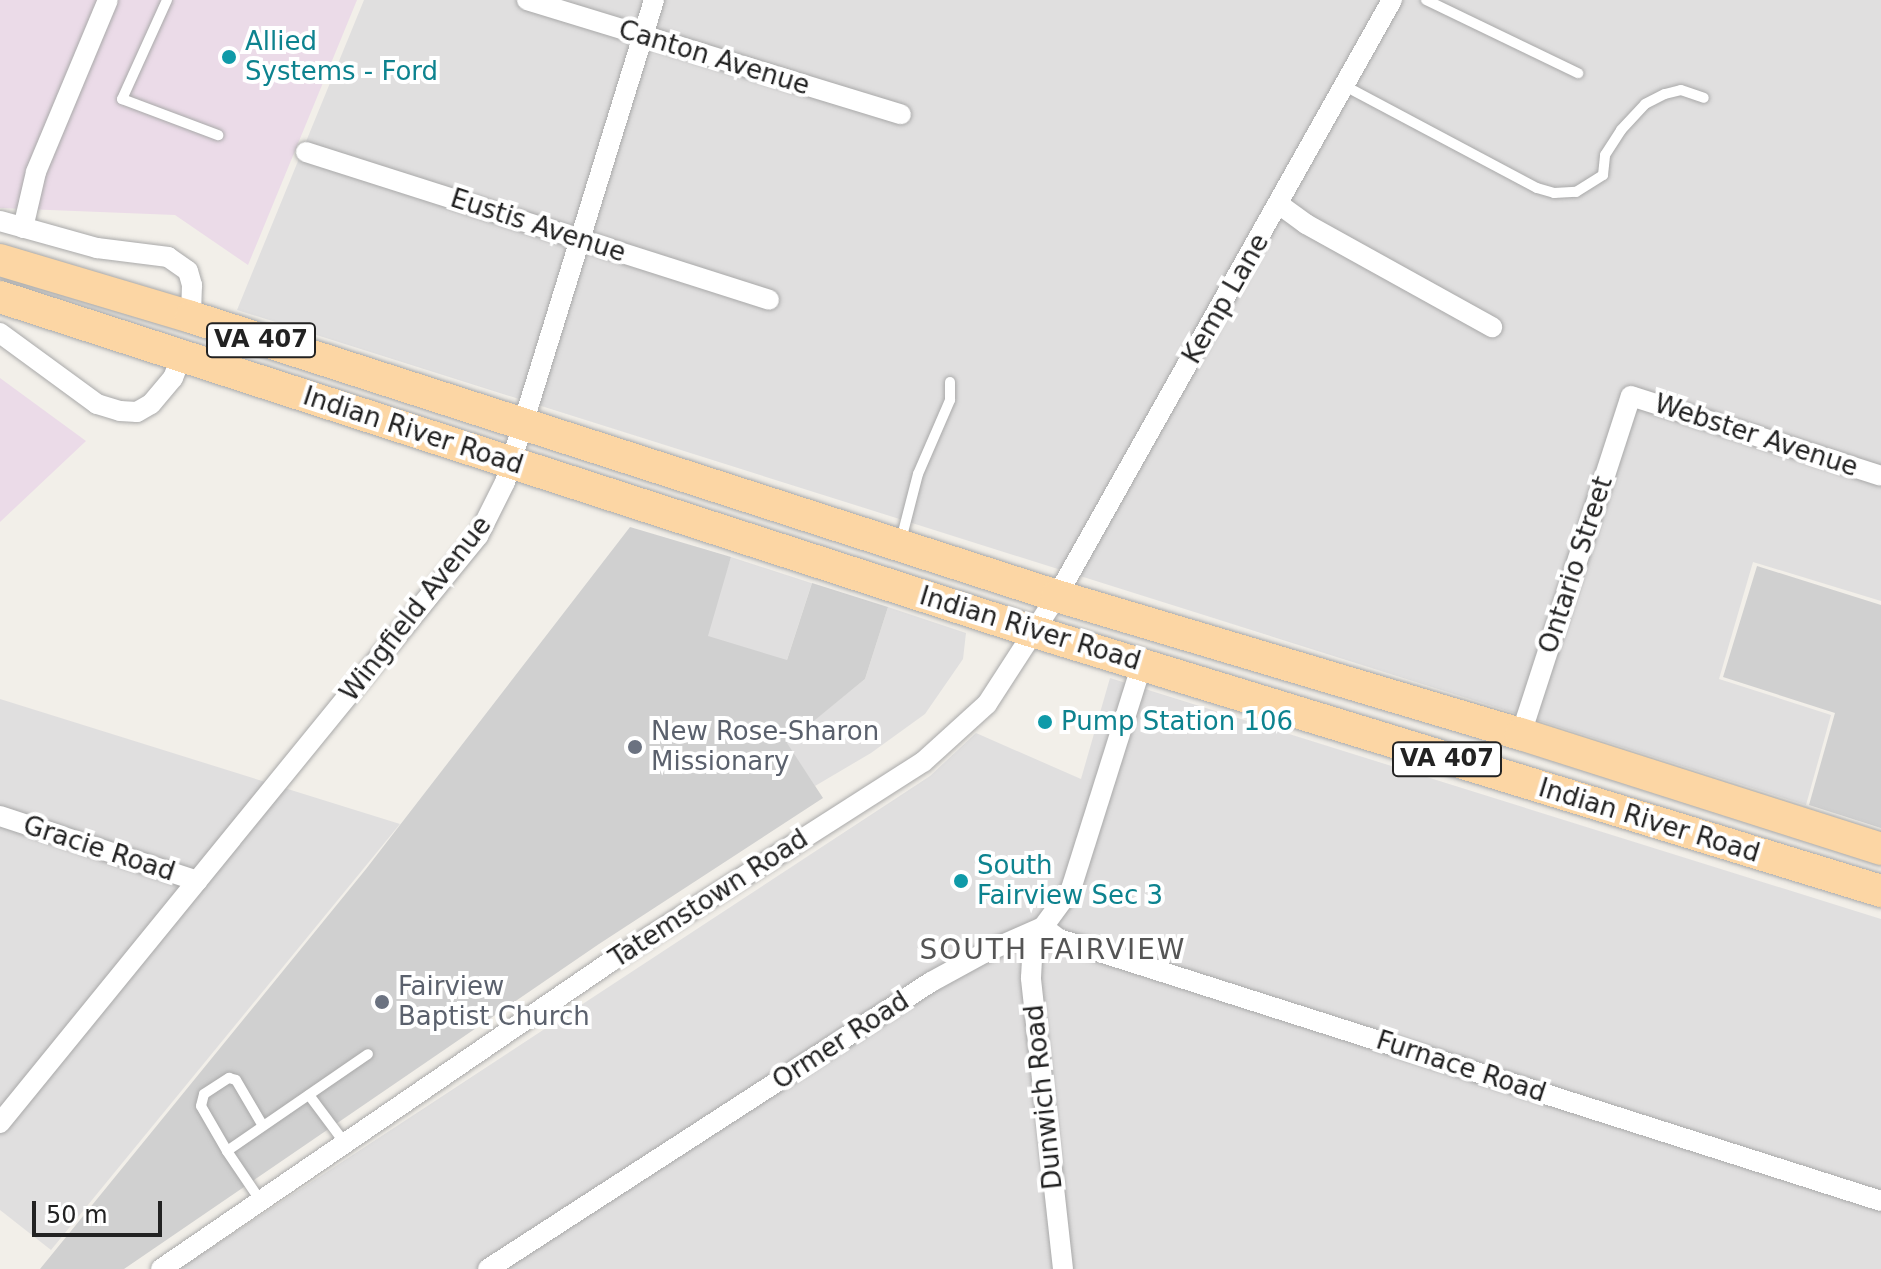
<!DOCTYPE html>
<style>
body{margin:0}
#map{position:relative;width:1881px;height:1269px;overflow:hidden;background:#f2efe9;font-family:"DejaVu Sans",sans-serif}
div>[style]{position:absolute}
.residential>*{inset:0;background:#e0dfdf;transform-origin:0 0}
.industrial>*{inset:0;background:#ebdbe8}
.religious>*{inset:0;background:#d0d0d0}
.roads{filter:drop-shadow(0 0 2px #a9a9a9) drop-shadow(0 0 2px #a9a9a9)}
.lane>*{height:10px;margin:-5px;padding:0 5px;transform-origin:5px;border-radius:5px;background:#fff}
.street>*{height:20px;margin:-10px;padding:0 10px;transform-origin:10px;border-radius:10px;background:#fff}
.primary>*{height:32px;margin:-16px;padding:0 16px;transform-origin:16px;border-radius:16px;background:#fcd6a4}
.dots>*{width:22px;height:22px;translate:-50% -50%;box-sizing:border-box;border:4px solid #fff;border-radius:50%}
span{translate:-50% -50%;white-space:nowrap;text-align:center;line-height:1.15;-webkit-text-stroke:8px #fff;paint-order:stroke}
.shield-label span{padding:2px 6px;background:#fff;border:2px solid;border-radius:6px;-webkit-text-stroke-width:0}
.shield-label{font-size:24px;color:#222;font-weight:700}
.culture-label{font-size:26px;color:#0d838f}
.left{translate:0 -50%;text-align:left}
.street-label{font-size:26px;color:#222}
.worship-label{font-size:26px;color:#5b616d}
.neighbourhood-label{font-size:28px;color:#555;letter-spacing:2px}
.scale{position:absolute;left:32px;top:1201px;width:130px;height:36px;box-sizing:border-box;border:4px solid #222;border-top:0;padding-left:10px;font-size:24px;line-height:28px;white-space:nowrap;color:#222;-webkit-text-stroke:6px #fff;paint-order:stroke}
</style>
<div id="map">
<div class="residential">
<div style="clip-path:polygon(364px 0,1881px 0,1881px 601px,1753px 562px,1719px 679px,1831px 715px,1806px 805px,237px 310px)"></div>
<div style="left:731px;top:557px;width:85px;height:83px;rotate:18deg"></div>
<div style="clip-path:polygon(888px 607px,966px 633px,963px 659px,925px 714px,871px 753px,815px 786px,786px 743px,865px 679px)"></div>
<div style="clip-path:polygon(1110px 678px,1881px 919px,1881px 1269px,179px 1269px,930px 776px,976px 733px,1081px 779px)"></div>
<div style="clip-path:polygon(0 699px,400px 824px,51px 1250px,0 1210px)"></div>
</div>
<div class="industrial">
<div style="clip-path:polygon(0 0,357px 0,248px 265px,175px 215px,0 208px)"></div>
<div style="clip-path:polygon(0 378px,86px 441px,0 522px)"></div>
</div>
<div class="religious">
<div style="clip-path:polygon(630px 527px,731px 557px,708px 636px,787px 660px,812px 583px,888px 607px,865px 679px,787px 743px,823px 798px,599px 944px,124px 1269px,40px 1269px,366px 869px)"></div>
<div style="clip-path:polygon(1757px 566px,1881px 605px,1881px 828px,1809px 805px,1835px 713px,1723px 677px)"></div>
</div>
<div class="roads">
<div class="lane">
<div style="left:167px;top:0;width:109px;rotate:114.4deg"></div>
<div style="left:122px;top:99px;width:103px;rotate:20.6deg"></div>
<div style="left:1426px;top:0;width:169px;rotate:25.7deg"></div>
<div style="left:1345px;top:86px;width:217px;rotate:28deg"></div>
<div style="left:1537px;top:188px;width:18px;rotate:16deg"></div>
<div style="left:1554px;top:193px;width:22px;rotate:-3deg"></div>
<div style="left:1576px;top:192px;width:32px;rotate:-32deg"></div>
<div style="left:1603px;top:175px;width:20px;rotate:-84deg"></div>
<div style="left:1605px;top:155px;width:30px;rotate:-57deg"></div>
<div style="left:1621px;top:130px;width:35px;rotate:-47deg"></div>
<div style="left:1645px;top:104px;width:22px;rotate:-27deg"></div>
<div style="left:1665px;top:94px;width:16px;rotate:-14deg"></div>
<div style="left:1681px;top:90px;width:24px;rotate:19deg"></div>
<div style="left:901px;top:540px;width:68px;rotate:-75.6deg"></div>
<div style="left:918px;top:474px;width:81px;rotate:-66.6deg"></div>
<div style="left:950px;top:400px;width:18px;rotate:-90deg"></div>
<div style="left:309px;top:1095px;width:59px;rotate:53.3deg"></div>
<div style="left:227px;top:1151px;width:52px;rotate:-120deg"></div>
<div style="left:201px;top:1106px;width:12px;rotate:-76deg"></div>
<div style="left:204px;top:1094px;width:30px;rotate:-33deg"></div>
<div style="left:229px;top:1078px;width:7px;rotate:16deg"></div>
<div style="left:236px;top:1080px;width:53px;rotate:59.6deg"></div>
<div style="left:260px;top:1200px;width:59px;rotate:-124deg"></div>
<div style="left:227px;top:1151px;width:171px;rotate:-34.5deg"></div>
</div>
<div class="street">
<div style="left:527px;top:0;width:391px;rotate:17deg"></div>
<div style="left:306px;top:152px;width:486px;rotate:17.7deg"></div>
<div style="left:1280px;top:205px;width:32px;rotate:36deg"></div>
<div style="left:1306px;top:224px;width:213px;rotate:29deg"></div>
<div style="left:0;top:221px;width:101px;rotate:15.6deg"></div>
<div style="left:97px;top:248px;width:72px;rotate:7.2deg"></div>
<div style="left:168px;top:257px;width:24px;rotate:35deg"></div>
<div style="left:188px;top:271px;width:15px;rotate:74deg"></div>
<div style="left:192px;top:285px;width:32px;rotate:92deg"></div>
<div style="left:23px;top:228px;width:57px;rotate:-76.9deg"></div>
<div style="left:36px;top:172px;width:186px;rotate:-67.3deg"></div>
<div style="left:0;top:333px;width:120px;rotate:36.2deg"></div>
<div style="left:97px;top:404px;width:24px;rotate:17deg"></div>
<div style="left:120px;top:411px;width:17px;rotate:3deg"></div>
<div style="left:137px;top:412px;width:16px;rotate:-30deg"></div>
<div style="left:151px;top:404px;width:34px;rotate:-50deg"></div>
<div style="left:173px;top:378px;width:26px;rotate:-69deg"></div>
<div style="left:1521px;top:734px;width:355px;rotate:-72deg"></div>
<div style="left:1631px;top:396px;width:262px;rotate:17.7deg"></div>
<div style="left:0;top:816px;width:208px;rotate:18.2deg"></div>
<div style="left:0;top:1123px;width:757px;rotate:-50.84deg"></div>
<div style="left:478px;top:536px;width:60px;rotate:-63.4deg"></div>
<div style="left:505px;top:482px;width:505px;rotate:-72.82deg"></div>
<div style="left:161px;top:1269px;width:544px;rotate:-34.36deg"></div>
<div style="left:610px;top:962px;width:371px;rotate:-32.6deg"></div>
<div style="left:923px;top:762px;width:86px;rotate:-42.2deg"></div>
<div style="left:987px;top:704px;width:129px;rotate:-57.1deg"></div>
<div style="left:1057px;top:596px;width:684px;rotate:-60.66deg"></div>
<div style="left:488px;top:1269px;width:528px;rotate:-32.94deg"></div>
<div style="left:931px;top:982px;width:60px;rotate:-28.7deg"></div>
<div style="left:984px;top:953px;width:64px;rotate:-23.8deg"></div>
<div style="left:1043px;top:927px;width:47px;rotate:-53.6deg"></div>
<div style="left:1071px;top:889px;width:236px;rotate:-72.5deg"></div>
<div style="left:1063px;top:1269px;width:293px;rotate:-96.3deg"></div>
<div style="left:1031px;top:978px;width:18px;rotate:-87deg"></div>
<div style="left:1032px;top:960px;width:35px;rotate:-72deg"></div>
<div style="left:1043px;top:927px;width:20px;rotate:37deg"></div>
<div style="left:1059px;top:939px;width:863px;rotate:17.68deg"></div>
</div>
<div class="primary">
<div style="left:0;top:260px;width:199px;rotate:16.6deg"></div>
<div style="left:191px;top:317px;width:910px;rotate:17.86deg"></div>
<div style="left:1057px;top:596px;width:484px;rotate:16.6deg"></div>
<div style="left:1521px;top:734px;width:378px;rotate:17.7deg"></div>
<div style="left:0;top:297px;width:1088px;rotate:17.94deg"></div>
<div style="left:1035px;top:632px;width:885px;rotate:17.02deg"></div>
</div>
</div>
<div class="dots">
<div style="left:229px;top:57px;background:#0f9aa8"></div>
<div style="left:1045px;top:722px;background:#0f9aa8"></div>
<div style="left:635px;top:747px;background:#6b7280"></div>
<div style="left:961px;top:881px;background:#0f9aa8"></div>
<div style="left:382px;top:1002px;background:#6b7280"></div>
</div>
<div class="shield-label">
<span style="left:261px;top:340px">VA 407</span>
<span style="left:1447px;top:759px">VA 407</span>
</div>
<div class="culture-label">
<span class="left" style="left:245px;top:57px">Allied<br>Systems - Ford</span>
<span class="left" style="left:1061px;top:722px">Pump Station 106</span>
<span class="left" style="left:977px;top:881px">South<br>Fairview Sec 3</span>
</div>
<div class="street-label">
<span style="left:714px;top:58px;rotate:17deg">Canton Avenue</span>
<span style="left:538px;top:226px;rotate:18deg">Eustis Avenue</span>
<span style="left:1226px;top:299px;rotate:-60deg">Kemp Lane</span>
<span style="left:413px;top:431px;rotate:18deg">Indian River Road</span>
<span style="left:1756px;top:436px;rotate:18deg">Webster Avenue</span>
<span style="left:1576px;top:565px;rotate:-72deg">Ontario Street</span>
<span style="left:416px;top:609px;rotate:-52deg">Wingfield Avenue</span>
<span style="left:1030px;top:629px;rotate:17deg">Indian River Road</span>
<span style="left:1649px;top:821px;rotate:17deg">Indian River Road</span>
<span style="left:99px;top:849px;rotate:18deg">Gracie Road</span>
<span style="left:709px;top:899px;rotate:-33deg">Tatemstown Road</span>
<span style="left:841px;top:1041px;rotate:-33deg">Ormer Road</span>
<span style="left:1461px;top:1067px;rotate:18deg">Furnace Road</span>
<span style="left:1044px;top:1097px;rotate:-96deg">Dunwich Road</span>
</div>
<div class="worship-label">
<span class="left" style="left:651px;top:747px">New Rose-Sharon<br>Missionary</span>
<span class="left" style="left:398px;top:1002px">Fairview<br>Baptist Church</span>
</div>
<div class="neighbourhood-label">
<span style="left:1053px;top:950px">SOUTH FAIRVIEW</span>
</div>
<div class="scale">50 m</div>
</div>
